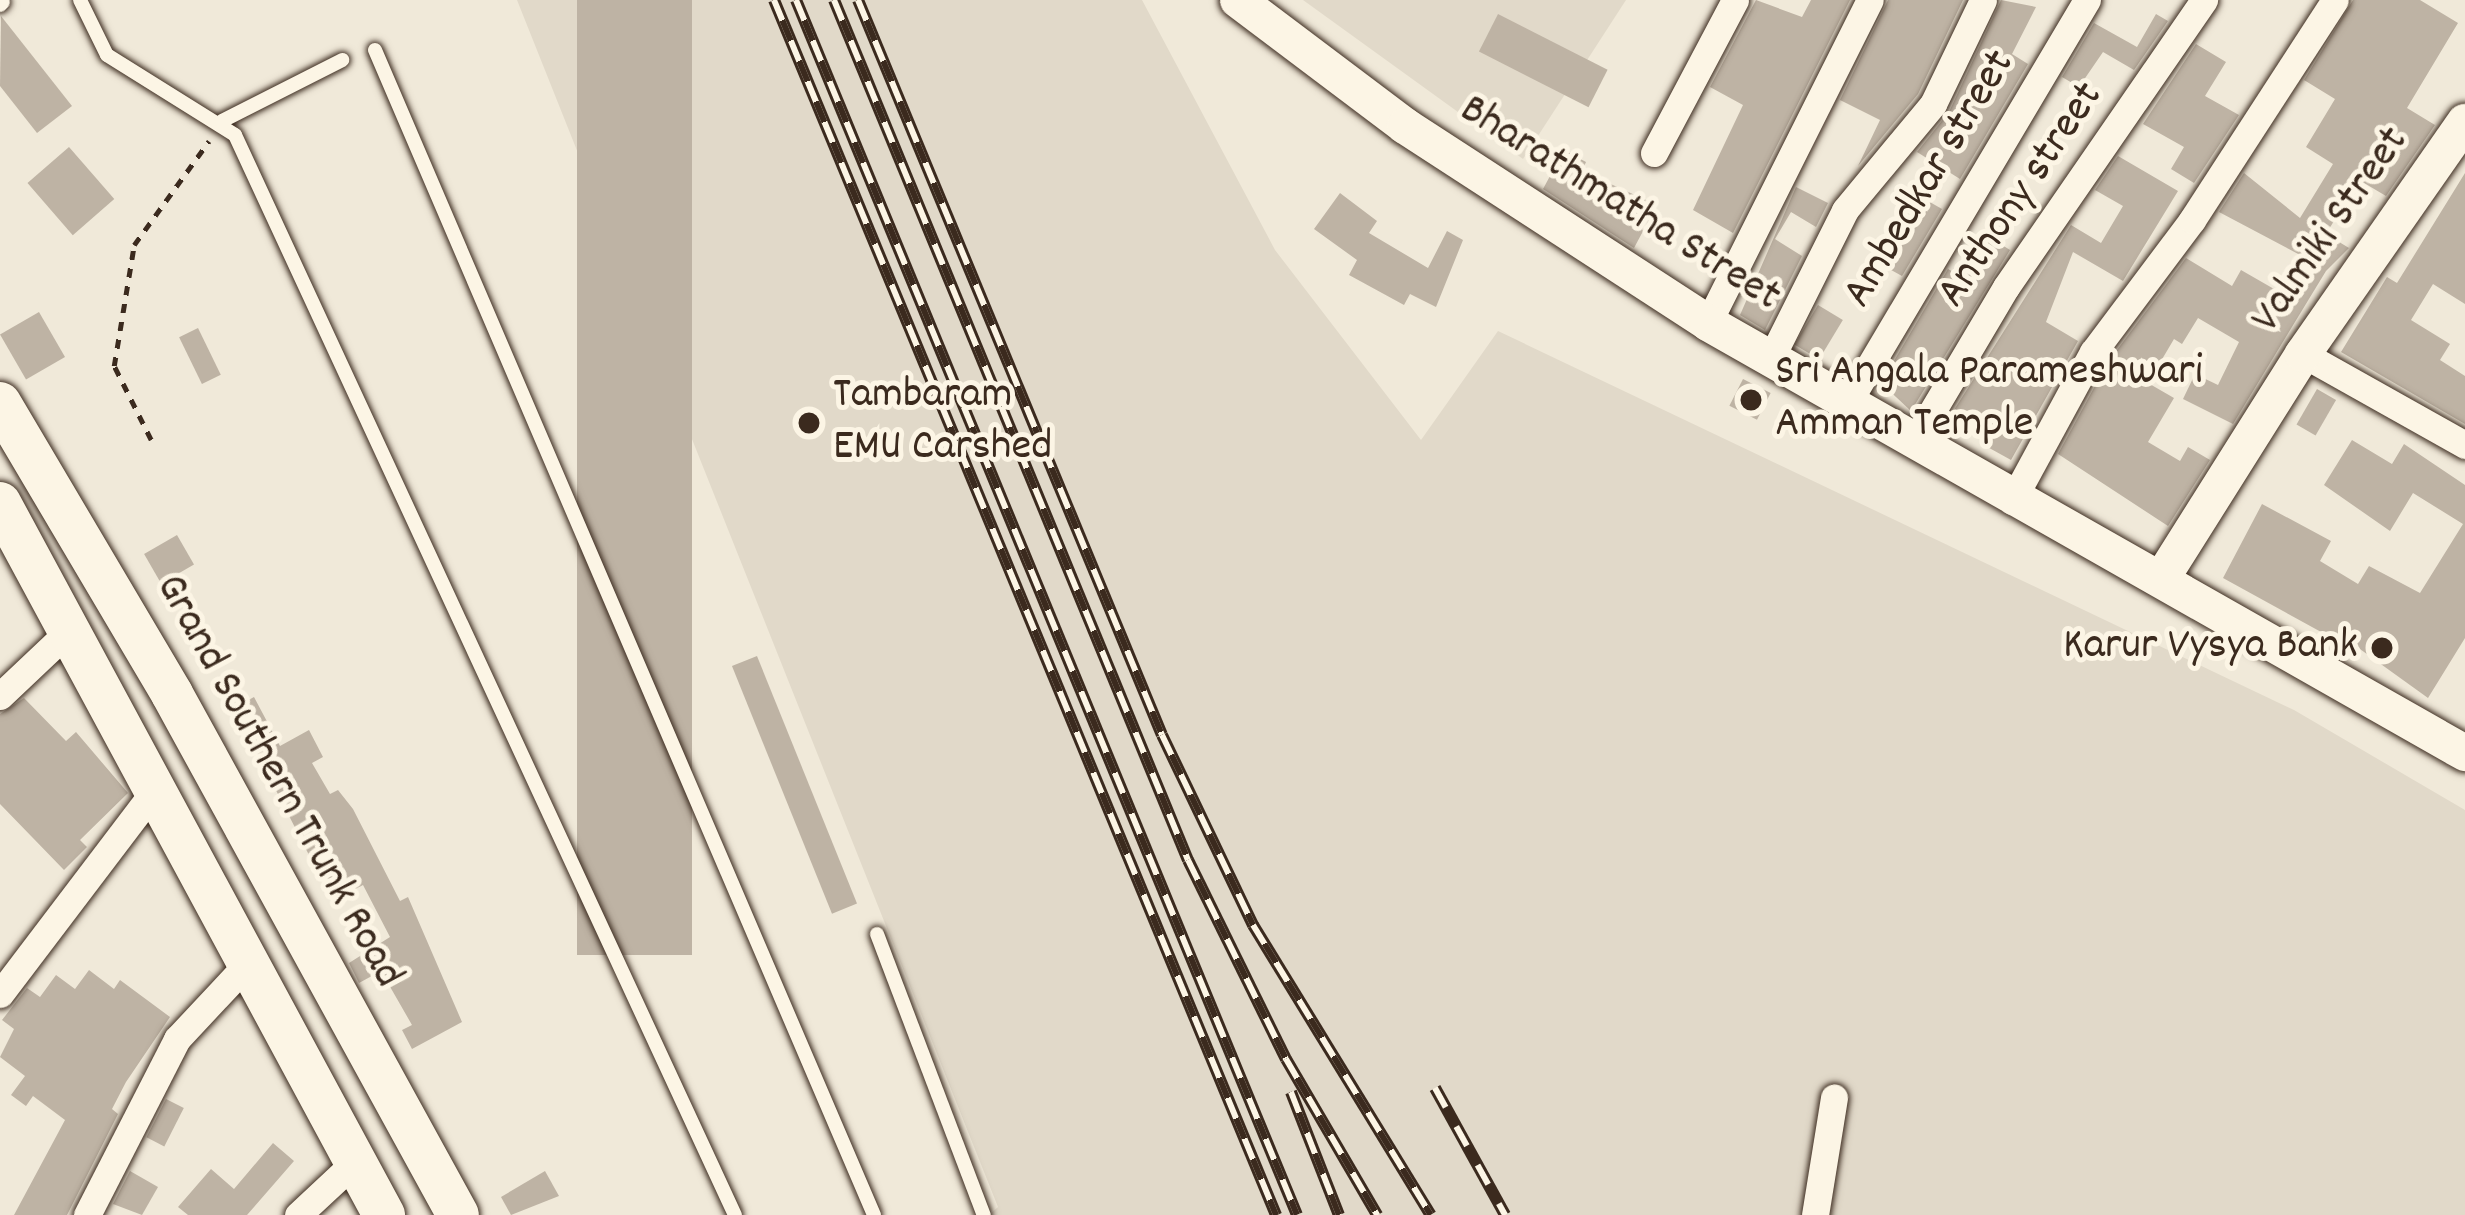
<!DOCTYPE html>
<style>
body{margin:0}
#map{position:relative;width:2465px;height:1215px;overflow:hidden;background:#f0e9d9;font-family:Dekko,sans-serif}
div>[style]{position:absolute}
.built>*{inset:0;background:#e1d9c9}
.building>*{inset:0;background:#beb3a4;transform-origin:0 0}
.path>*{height:4.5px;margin-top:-2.25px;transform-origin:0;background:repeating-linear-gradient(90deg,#3b2a1e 0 9px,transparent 0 18px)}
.roads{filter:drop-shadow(0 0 3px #3b2a1e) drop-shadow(0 0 3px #3b2a1e)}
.lane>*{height:14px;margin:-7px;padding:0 7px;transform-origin:7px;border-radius:7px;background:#fcf5e5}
.street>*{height:27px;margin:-13.5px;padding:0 13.5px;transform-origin:13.5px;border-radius:13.5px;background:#fcf5e5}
.secondary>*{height:36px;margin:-18px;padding:0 18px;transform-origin:18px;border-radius:18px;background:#fcf5e5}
.primary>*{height:42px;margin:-21px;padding:0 21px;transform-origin:21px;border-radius:21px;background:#fcf5e5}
.rail>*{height:12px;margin-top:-6px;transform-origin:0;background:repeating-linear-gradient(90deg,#fcf5e5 0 22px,#3b2a1e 0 44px);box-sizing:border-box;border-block:3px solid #3b2a1e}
.dots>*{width:33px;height:33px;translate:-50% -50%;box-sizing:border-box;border:6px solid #fcf5e5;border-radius:50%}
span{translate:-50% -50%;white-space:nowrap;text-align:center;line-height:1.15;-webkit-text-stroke:10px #fcf5e5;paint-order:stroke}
.street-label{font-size:45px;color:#3b2a1e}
.poi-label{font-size:45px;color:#3b2a1e}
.left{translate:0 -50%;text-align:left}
.right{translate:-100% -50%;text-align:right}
</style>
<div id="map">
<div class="built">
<div style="clip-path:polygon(517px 0,1142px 0,1275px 250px,1421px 440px,1498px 331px,2294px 710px,2465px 810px,2465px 1215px,989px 1215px,998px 1207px)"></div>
<div style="clip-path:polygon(1303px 0,1626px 0,1523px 159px)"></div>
</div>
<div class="building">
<div style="left:577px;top:0;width:115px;height:955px"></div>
<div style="clip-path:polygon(1756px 0,1802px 17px,1811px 0,1850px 0,1733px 233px,1693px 210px,1743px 105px,1710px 87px)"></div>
<div style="clip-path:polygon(1888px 0,1963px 0,1918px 94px,1858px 166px,1880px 120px,1840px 100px)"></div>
<div style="clip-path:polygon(2001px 0,2036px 7px,2012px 54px,2028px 64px,1960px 179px,1917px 152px,1949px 112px)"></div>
<div style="clip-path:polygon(2353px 0,2420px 0,2458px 23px,2407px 108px,2435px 125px,2386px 196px,2359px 180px,2326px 234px,2349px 248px,2326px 271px,2233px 424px,2183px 399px,2195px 374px,2218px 385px,2239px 342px,2198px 318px,2182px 344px,2174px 339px,2148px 383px,2174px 398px,2148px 442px,2180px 461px,2188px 447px,2210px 460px,2168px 526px,2058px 454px,2108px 362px,2186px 258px,2232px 286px,2241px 270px,2281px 293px,2302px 256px,2219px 212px,2244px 173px,2300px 218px,2333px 164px,2306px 147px,2335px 99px,2304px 80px)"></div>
<div style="left:1498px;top:14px;width:123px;height:42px;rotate:27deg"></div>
<div style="clip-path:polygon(2156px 14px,2168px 21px,2134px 70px,2103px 52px,2079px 87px,2062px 77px,2094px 23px,2137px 47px)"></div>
<div style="clip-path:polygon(1px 16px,72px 106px,37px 133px,0 86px)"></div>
<div style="clip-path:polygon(2196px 44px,2226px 62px,2205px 96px,2239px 115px,2194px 183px,2171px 169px,2184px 147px,2143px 124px)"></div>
<div style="left:69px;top:147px;width:69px;height:55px;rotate:49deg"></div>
<div style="clip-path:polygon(1564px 150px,1586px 162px,1582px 171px,1657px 205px,1634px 248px,1543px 189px)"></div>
<div style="clip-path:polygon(2118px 156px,2178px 191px,2123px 281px,2073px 252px,2046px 322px,2078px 341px,2011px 460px,1982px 444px,1989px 431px,1954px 410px,2071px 225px,2101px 243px,2123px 206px,2095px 190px)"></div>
<div style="clip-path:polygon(2465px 173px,2465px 304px,2433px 284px,2411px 320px,2450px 344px,2440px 360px,2465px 376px,2465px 424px,2341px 352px,2387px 277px,2397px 283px)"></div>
<div style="clip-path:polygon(1796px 187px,1828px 203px,1816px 227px,1791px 212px,1775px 239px,1802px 256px,1765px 330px,1740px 315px)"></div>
<div style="clip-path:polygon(1340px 193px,1377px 221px,1369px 233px,1428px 268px,1447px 231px,1463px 240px,1436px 307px,1410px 294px,1404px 305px,1349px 275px,1357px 260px,1314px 229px)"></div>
<div style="clip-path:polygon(1928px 201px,1942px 209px,1902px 276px,1882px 265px)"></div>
<div style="clip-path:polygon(1991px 238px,2010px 250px,1911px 411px,1881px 383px,1948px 269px,1966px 279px)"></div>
<div style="left:1818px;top:305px;width:29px;height:46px;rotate:31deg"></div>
<div style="left:39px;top:312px;width:52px;height:45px;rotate:60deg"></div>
<div style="left:198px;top:328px;width:52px;height:21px;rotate:64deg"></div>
<div style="left:1743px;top:379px;width:31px;height:30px;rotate:27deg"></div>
<div style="left:2317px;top:389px;width:22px;height:41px;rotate:30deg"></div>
<div style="clip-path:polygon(2352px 440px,2392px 464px,2404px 444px,2465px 485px,2465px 638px,2428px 698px,2346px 639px,2343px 644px,2223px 578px,2262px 504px,2331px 541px,2320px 561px,2358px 584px,2369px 566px,2420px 593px,2463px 524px,2413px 493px,2390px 531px,2324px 485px)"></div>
<div style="left:177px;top:535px;width:34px;height:38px;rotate:60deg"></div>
<div style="left:757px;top:656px;width:267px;height:27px;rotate:68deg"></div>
<div style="clip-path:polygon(254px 697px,280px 746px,309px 730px,323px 757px,312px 763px,330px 794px,338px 790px,353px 809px,400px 901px,408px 897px,462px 1022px,412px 1049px,402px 1030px,412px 1025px,381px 971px,359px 983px,349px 963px,390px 937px,363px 885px,339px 898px,309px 855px,234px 708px)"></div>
<div style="clip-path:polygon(24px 698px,66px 741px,76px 732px,128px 793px,80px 840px,87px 847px,64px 870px,0 804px,0 714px)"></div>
<div style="clip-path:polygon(89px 970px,114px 989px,120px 980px,170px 1017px,126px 1082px,112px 1109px,118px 1114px,67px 1215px,14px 1215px,65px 1120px,33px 1096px,26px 1106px,11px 1095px,25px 1076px,0 1057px,14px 1029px,2px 1020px,27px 988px,40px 997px,56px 975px,75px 989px)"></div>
<div style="left:166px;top:1099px;width:20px;height:43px;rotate:27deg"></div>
<div style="clip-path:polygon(273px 1143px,294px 1161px,247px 1215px,188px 1215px,178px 1207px,211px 1169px,234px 1189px)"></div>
<div style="clip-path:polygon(130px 1171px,158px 1187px,142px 1215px,113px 1204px)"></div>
<div style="clip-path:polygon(545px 1171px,559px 1196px,511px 1215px,501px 1197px)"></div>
</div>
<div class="path">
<div style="left:151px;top:440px;width:83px;rotate:-116.6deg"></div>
<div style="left:114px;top:366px;width:123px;rotate:-80.6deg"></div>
<div style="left:134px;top:245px;width:128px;rotate:-54.2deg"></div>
</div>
<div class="roads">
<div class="lane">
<div style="left:80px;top:0;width:61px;rotate:63.9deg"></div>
<div style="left:107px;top:55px;width:151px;rotate:32deg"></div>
<div style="left:235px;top:135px;width:1190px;rotate:65.16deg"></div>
<div style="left:0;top:5px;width:4px;rotate:-45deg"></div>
<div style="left:375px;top:50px;width:1267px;rotate:66.81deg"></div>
<div style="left:222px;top:121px;width:135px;rotate:-26.9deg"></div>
<div style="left:877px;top:934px;width:301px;rotate:69.2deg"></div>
</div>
<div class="street">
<div style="left:1654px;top:153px;width:173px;rotate:-62.1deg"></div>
<div style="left:1708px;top:323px;width:361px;rotate:-63.4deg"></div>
<div style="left:2303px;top:354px;width:186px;rotate:29.3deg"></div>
<div style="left:1771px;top:358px;width:165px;rotate:-63.4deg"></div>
<div style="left:1845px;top:210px;width:138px;rotate:-50.3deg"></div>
<div style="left:1933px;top:104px;width:115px;rotate:-64.3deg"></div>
<div style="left:1847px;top:404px;width:470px;rotate:-59.3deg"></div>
<div style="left:1914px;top:442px;width:180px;rotate:-59.3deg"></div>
<div style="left:2006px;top:287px;width:349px;rotate:-55.4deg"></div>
<div style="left:2012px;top:501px;width:170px;rotate:-61.5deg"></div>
<div style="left:2093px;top:352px;width:165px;rotate:-53.1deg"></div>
<div style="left:2192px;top:220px;width:262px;rotate:-57deg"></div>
<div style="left:0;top:696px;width:99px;rotate:-43.4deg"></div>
<div style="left:0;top:994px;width:261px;rotate:-52.8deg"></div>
<div style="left:87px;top:1215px;width:198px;rotate:-62.9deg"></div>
<div style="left:177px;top:1039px;width:107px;rotate:-46.9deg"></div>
<div style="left:298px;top:1215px;width:79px;rotate:-43deg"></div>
<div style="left:1815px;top:1215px;width:119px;rotate:-80.8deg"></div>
</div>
<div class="secondary">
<div style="left:1238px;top:0;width:209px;rotate:37deg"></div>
<div style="left:1405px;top:126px;width:361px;rotate:33deg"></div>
<div style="left:1708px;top:323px;width:871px;rotate:29.6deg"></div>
<div style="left:2162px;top:578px;width:265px;rotate:-57.8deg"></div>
<div style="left:2303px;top:354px;width:283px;rotate:-55.1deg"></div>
</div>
<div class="primary">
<div style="left:0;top:403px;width:338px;rotate:59.4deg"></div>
<div style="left:172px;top:694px;width:594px;rotate:61.24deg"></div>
<div style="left:0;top:503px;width:809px;rotate:61.66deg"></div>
</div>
</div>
<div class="rail">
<div style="left:774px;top:0;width:1315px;rotate:67.55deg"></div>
<div style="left:796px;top:0;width:1314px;rotate:67.59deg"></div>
<div style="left:834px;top:0;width:930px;rotate:67.63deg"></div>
<div style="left:1188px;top:860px;width:222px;rotate:63.8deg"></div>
<div style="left:1286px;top:1059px;width:181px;rotate:59.7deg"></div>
<div style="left:858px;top:0;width:795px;rotate:67.53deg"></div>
<div style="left:1162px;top:735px;width:211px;rotate:64.4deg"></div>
<div style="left:1253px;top:925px;width:340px;rotate:58.5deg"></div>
<div style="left:1435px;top:1088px;width:145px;rotate:61.1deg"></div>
<div style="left:1291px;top:1092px;width:132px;rotate:68.7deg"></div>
</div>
<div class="dots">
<div style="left:1751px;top:400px;background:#3b2a1e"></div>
<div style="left:809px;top:423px;background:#3b2a1e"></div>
<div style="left:2382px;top:648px;background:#3b2a1e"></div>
</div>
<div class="street-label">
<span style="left:1931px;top:180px;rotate:-59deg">Ambedkar street</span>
<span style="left:2022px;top:196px;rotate:-56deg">Anthony street</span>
<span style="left:1619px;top:205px;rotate:32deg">Bharathmatha Street</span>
<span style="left:2332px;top:231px;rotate:-55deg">Valmiki Street</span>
<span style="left:277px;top:782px;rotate:61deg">Grand Southern Trunk Road</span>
</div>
<div class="poi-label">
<span class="left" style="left:1775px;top:400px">Sri Angala Parameshwari<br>Amman Temple</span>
<span class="left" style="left:833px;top:423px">Tambaram<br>EMU Carshed</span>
<span class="right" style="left:2358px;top:648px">Karur Vysya Bank</span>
</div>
</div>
